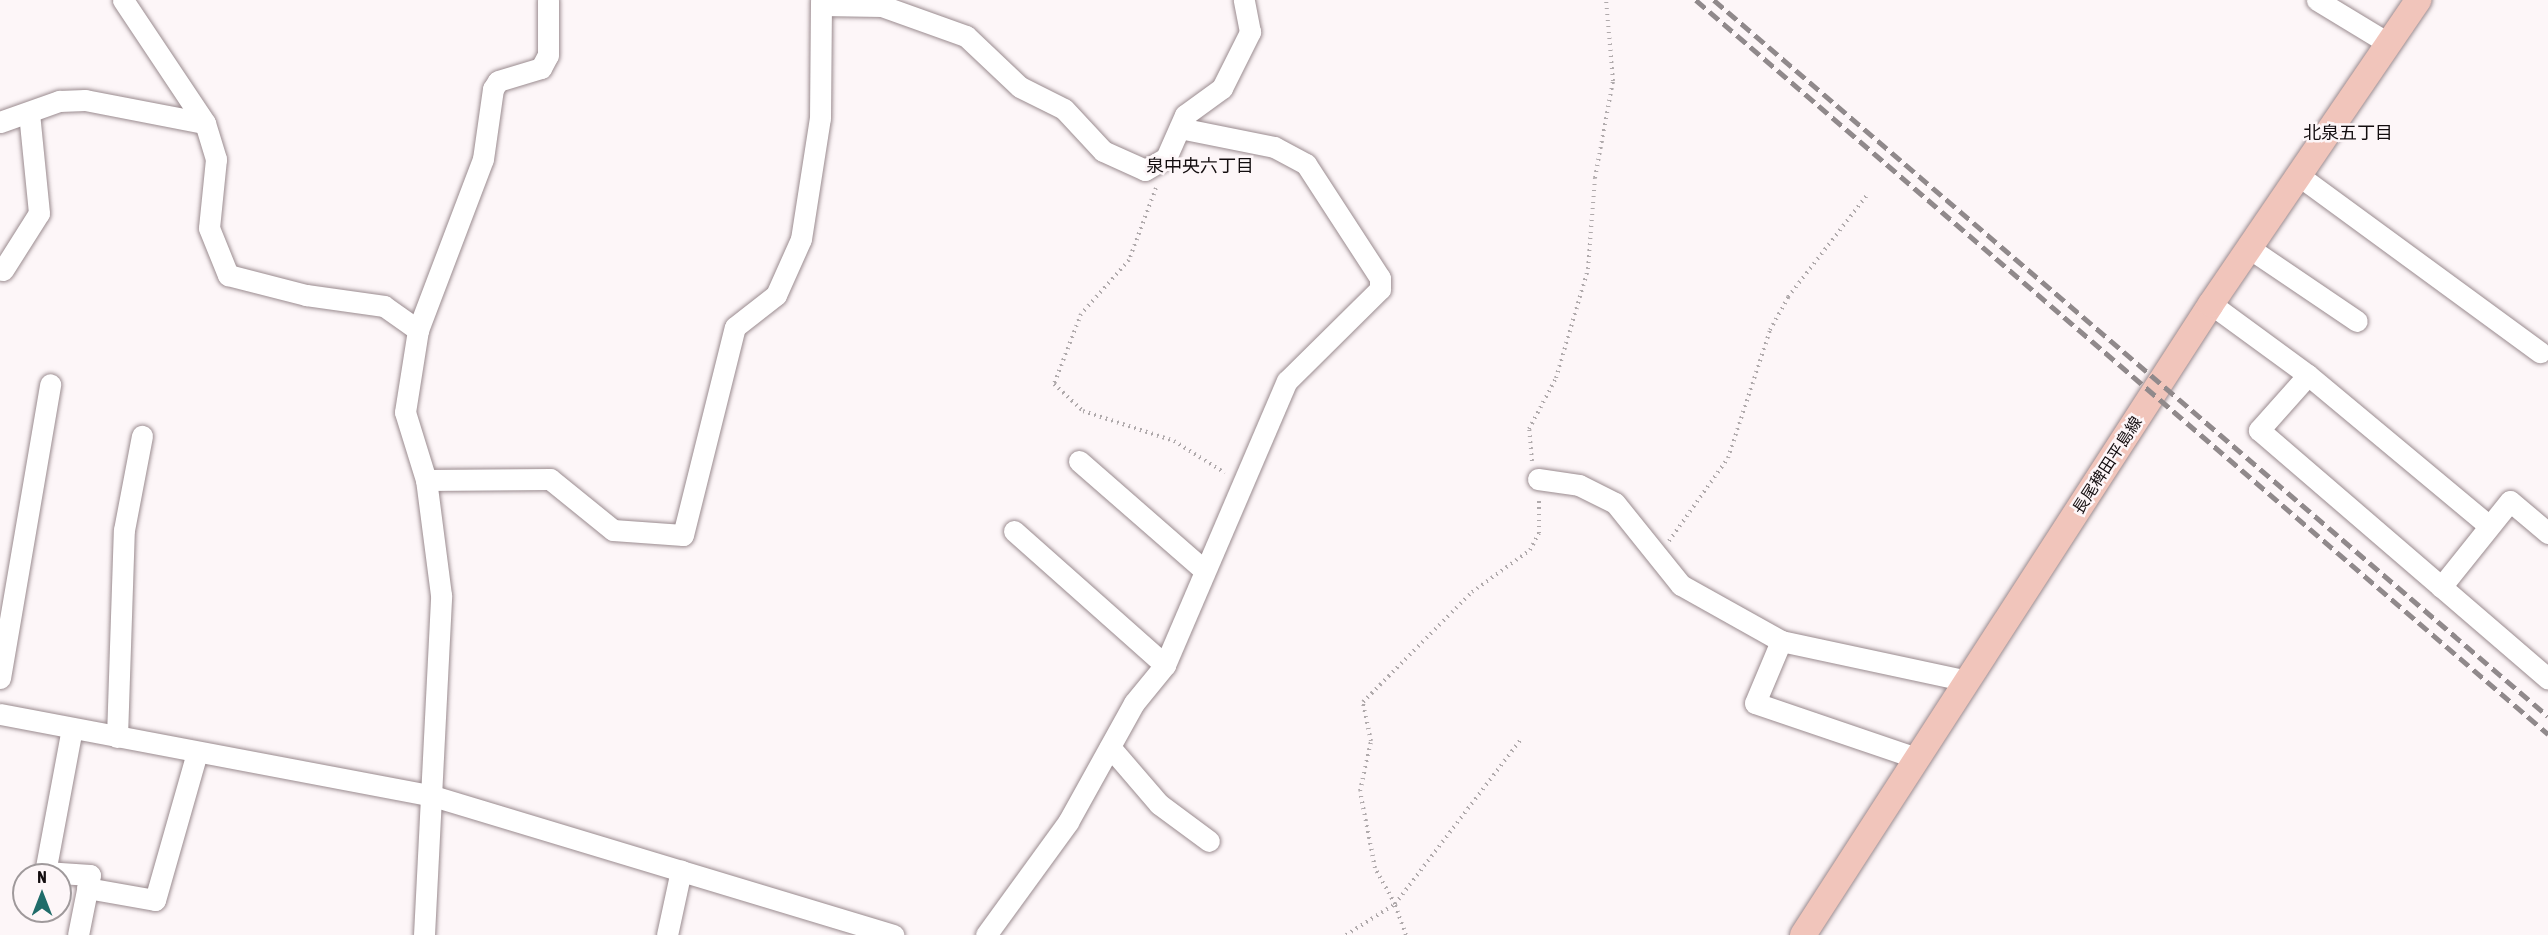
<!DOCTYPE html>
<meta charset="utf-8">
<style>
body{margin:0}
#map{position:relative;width:2548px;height:935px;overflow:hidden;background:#fdf6f8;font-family:"Asap Condensed","Noto Sans JP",sans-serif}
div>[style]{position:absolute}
.path>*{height:4px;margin-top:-2px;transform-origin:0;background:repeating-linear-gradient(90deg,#b0aaac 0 1.5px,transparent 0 6px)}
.roads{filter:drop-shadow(0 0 2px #9a8b8f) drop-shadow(0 0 2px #9a8b8f)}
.minor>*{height:21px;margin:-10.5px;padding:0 10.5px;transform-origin:10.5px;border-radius:10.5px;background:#fff}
.major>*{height:26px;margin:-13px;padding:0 13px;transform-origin:13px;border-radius:13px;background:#f1c5bb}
.rail>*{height:4.5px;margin-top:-2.25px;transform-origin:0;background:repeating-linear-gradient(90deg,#90898b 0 12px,transparent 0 18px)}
span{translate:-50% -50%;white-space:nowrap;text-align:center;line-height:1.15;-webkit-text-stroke:5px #fdf6f8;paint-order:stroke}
.street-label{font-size:16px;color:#130d0f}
.neighbourhood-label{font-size:18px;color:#130d0f}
.north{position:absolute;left:12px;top:863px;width:60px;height:60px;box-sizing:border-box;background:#fdf6f8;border:2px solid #9f999b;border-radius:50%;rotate:0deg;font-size:16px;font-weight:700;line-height:24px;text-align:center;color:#130d0f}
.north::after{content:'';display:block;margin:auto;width:21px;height:27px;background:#206c6a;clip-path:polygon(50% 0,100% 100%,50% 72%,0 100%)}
</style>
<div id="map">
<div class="path">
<div style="left:1156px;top:188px;width:77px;rotate:110.6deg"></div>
<div style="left:1129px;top:260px;width:72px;rotate:131.6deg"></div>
<div style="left:1081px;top:314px;width:75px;rotate:111.1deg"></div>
<div style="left:1054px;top:384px;width:40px;rotate:43deg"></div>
<div style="left:1083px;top:411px;width:96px;rotate:18.2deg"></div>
<div style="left:1174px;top:441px;width:60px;rotate:32.1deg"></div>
<div style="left:1532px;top:461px;width:32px;rotate:-95deg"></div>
<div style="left:1529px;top:429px;width:58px;rotate:-62.1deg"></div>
<div style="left:1556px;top:378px;width:114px;rotate:-73.6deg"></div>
<div style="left:1588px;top:269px;width:91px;rotate:-85.6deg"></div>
<div style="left:1595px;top:178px;width:99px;rotate:-79.5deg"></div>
<div style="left:1613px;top:81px;width:81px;rotate:-94.9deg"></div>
<div style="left:1669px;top:541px;width:102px;rotate:-54.6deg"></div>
<div style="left:1728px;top:458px;width:135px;rotate:-71.8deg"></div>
<div style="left:1770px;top:330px;width:38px;rotate:-61deg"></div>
<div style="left:1788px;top:297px;width:129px;rotate:-52.2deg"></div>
<div style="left:1346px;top:935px;width:58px;rotate:-32.3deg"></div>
<div style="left:1395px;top:904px;width:41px;rotate:-119.1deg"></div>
<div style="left:1375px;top:868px;width:78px;rotate:-101deg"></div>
<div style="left:1360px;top:791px;width:51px;rotate:-77.6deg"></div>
<div style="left:1371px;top:741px;width:40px;rotate:-102deg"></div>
<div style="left:1363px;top:702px;width:155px;rotate:-45.3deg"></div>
<div style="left:1472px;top:592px;width:72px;rotate:-35.9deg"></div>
<div style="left:1530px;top:550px;width:19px;rotate:-62deg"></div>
<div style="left:1539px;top:533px;width:36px;rotate:-90deg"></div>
<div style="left:1406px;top:935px;width:33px;rotate:-110deg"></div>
<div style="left:1395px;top:904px;width:209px;rotate:-52.6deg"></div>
</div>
<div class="roads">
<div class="minor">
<div style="left:123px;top:0;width:148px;rotate:56.3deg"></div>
<div style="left:205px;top:123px;width:38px;rotate:73deg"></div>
<div style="left:216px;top:159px;width:69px;rotate:95.8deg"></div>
<div style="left:209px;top:228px;width:51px;rotate:68deg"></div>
<div style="left:228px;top:275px;width:81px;rotate:14.4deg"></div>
<div style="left:306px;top:295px;width:79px;rotate:8deg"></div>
<div style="left:384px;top:306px;width:42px;rotate:35.2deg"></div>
<div style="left:2317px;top:0;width:83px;rotate:31.2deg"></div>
<div style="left:821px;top:5px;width:61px;rotate:0.9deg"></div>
<div style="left:882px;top:6px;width:89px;rotate:19.7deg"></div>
<div style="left:966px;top:36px;width:74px;rotate:43.4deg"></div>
<div style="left:1020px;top:87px;width:49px;rotate:26.6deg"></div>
<div style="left:1064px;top:109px;width:57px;rotate:47.1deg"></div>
<div style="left:1103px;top:151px;width:46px;rotate:24.3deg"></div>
<div style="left:1145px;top:170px;width:24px;rotate:-30deg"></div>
<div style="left:1166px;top:158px;width:47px;rotate:-66.2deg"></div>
<div style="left:1185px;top:115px;width:46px;rotate:-36.1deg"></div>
<div style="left:1222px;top:88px;width:63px;rotate:-63.4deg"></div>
<div style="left:1250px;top:32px;width:33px;rotate:-101deg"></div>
<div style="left:0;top:122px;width:63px;rotate:-19.6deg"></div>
<div style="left:59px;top:101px;width:26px;rotate:-2deg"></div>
<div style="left:85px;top:100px;width:122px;rotate:10.9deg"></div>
<div style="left:2298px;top:175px;width:300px;rotate:36.2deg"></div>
<div style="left:2249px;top:248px;width:130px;rotate:34.1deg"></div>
<div style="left:3px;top:270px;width:67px;rotate:-57.7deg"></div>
<div style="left:39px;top:213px;width:101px;rotate:-95.7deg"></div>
<div style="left:2211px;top:304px;width:120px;rotate:36.2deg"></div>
<div style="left:2308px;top:375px;width:234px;rotate:39.8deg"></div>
<div style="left:2308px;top:375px;width:74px;rotate:131.7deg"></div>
<div style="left:2259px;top:430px;width:381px;rotate:40.7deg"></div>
<div style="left:1079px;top:461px;width:164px;rotate:41.1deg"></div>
<div style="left:1538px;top:479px;width:41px;rotate:8.3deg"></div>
<div style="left:1579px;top:485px;width:40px;rotate:26.6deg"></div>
<div style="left:1615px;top:503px;width:105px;rotate:51.2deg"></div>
<div style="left:1681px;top:585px;width:115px;rotate:29.2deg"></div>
<div style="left:1781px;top:641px;width:190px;rotate:12.1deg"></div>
<div style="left:426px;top:480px;width:124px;rotate:-0.5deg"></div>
<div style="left:550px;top:479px;width:81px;rotate:39deg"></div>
<div style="left:613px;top:530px;width:70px;rotate:4.1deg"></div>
<div style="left:683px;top:535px;width:214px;rotate:-76deg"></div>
<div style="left:735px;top:327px;width:52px;rotate:-38deg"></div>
<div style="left:776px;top:295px;width:61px;rotate:-65.9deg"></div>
<div style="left:801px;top:239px;width:122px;rotate:-81.1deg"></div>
<div style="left:820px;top:118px;width:118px;rotate:-89.5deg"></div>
<div style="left:1014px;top:531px;width:202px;rotate:41.6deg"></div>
<div style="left:2441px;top:587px;width:110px;rotate:-51.3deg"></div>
<div style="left:2510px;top:501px;width:50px;rotate:40.1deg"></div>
<div style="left:1781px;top:641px;width:67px;rotate:112.8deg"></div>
<div style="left:1755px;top:703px;width:171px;rotate:18.8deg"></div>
<div style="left:0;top:678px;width:298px;rotate:-80.3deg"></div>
<div style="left:0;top:714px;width:441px;rotate:10.7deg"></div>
<div style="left:433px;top:796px;width:481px;rotate:16.8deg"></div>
<div style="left:72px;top:728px;width:147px;rotate:100.6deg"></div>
<div style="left:45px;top:872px;width:45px;rotate:3.8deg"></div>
<div style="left:90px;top:875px;width:61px;rotate:101.3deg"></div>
<div style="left:117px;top:737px;width:207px;rotate:-88.1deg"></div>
<div style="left:124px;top:530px;width:96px;rotate:-79.2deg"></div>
<div style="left:1110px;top:747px;width:75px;rotate:49.3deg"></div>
<div style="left:1159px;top:804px;width:62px;rotate:36.5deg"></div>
<div style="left:87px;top:888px;width:69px;rotate:10deg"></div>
<div style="left:155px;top:900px;width:153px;rotate:-74.1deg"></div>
<div style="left:424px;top:935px;width:340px;rotate:-87.1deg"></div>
<div style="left:441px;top:595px;width:116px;rotate:-97.4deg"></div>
<div style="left:426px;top:480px;width:71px;rotate:-107.2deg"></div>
<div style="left:405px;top:412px;width:83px;rotate:-81deg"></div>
<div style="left:418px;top:330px;width:183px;rotate:-69.2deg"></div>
<div style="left:483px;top:159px;width:71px;rotate:-81.9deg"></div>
<div style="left:493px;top:89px;width:9px;rotate:-58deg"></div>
<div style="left:498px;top:81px;width:45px;rotate:-16.8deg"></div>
<div style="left:541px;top:68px;width:15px;rotate:-62deg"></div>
<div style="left:548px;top:55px;width:55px;rotate:-90deg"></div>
<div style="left:667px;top:935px;width:66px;rotate:-77.8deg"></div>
<div style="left:986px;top:935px;width:140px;rotate:-54deg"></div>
<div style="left:1068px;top:822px;width:136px;rotate:-61deg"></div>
<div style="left:1134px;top:703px;width:49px;rotate:-50.8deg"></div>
<div style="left:1165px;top:665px;width:309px;rotate:-66.8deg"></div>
<div style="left:1287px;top:381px;width:131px;rotate:-44.7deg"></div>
<div style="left:1380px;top:289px;width:11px;rotate:-90deg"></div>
<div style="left:1380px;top:278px;width:136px;rotate:-123deg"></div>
<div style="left:1306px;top:164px;width:36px;rotate:-152deg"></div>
<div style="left:1274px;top:147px;width:96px;rotate:-168.6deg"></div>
</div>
<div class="major">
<div style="left:1803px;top:935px;width:751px;rotate:-57.11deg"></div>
<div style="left:2211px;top:304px;width:368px;rotate:-55.7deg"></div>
</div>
</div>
<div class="rail">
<div style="left:1696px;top:0;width:1125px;rotate:40.74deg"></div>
<div style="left:1714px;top:0;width:1099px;rotate:40.65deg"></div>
</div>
<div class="street-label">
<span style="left:2107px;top:465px;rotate:-57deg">長尾稗田平島線</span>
</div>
<div class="neighbourhood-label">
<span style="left:2348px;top:133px">北泉五丁目</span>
<span style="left:1200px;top:166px">泉中央六丁目</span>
</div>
<div class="north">N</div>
</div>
